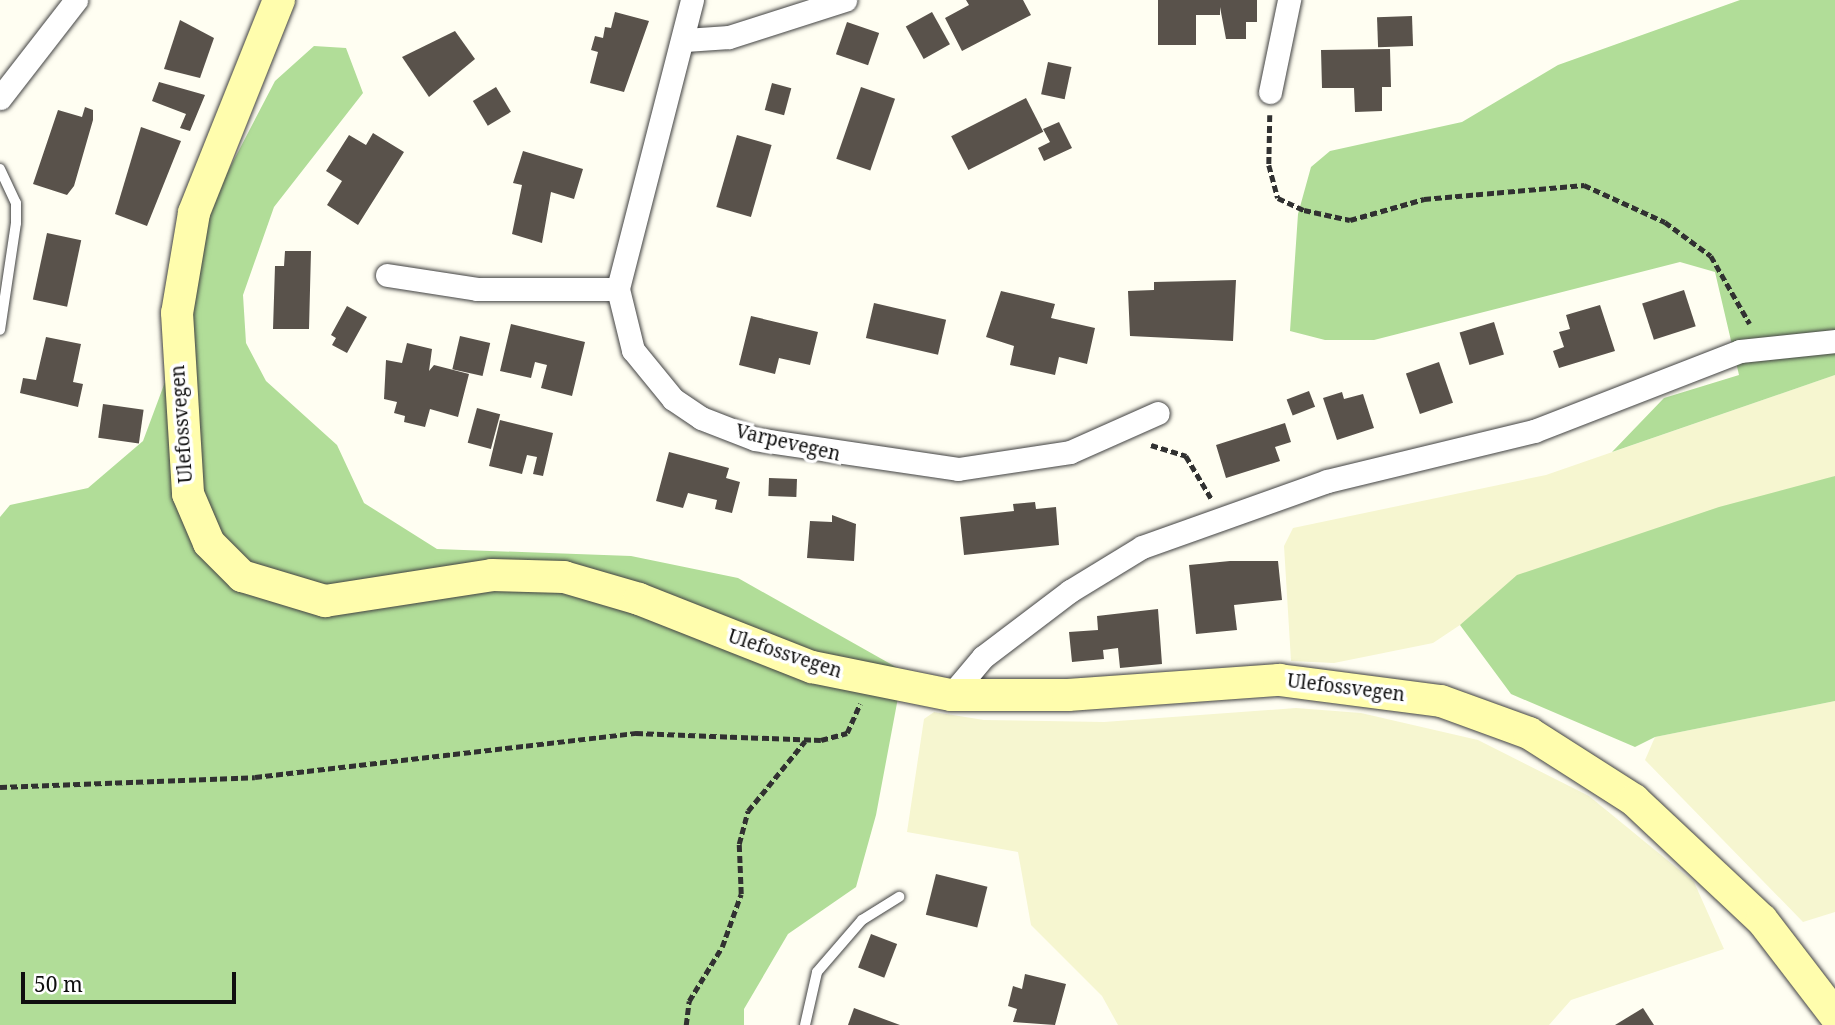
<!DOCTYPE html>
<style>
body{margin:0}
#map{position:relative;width:1835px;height:1025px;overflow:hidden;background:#fffef2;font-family:"Noto Serif",serif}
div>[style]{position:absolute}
.farmland>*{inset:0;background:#f6f6d0}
.forest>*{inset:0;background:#b1dd98}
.building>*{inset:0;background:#59524b;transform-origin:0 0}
.path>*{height:4.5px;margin-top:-2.25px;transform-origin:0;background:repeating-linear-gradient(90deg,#313131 0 7px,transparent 0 10.5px)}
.roads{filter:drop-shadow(0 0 2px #424242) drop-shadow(0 0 2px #424242)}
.lane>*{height:10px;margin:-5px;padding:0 5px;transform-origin:5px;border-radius:5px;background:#fff}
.street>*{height:23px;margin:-11.5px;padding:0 11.5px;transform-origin:11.5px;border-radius:11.5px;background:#fff}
.secondary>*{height:32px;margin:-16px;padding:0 16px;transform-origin:16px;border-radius:16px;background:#fffdad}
span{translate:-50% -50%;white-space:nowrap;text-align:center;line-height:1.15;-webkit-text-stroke:7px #fff;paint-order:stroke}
.street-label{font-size:19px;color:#0f0f0f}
.scale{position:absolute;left:21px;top:972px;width:215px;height:32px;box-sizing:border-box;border:4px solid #0f0f0f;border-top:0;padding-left:9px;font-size:21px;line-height:24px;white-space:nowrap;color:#0f0f0f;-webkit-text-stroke:5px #fff;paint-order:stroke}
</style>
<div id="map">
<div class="farmland">
<div style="clip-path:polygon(1835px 375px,1835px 476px,1460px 625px,1433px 643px,1334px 663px,1291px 661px,1284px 546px,1293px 528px,1546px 475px)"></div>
<div style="clip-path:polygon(1835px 701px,1835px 912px,1803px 922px,1645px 760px,1655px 737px)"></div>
<div style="clip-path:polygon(1296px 708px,1361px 713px,1478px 740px,1589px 796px,1694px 882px,1724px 949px,1571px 1000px,1549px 1025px,1118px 1025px,1102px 996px,1031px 925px,1018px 852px,907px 832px,924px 719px,934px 712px,984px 720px,1104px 722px)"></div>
</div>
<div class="forest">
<div style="clip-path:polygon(1740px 0,1835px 0,1835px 375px,1612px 452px,1664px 398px,1739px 375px,1715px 272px,1680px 262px,1374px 340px,1325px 340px,1290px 331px,1298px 214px,1311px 167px,1330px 151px,1462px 122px,1558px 65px)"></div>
<div style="clip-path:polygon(314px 46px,346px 48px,363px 93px,274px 207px,243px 295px,246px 343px,266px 381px,337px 445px,364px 503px,437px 549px,631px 556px,738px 578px,903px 671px,876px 815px,856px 887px,788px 934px,744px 1009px,744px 1025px,0 1025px,0 517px,10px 505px,88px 488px,143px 441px,187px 323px,213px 200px,275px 81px)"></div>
<div style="clip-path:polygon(1835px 476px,1835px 701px,1655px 737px,1635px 747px,1511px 694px,1460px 625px,1517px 575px,1719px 507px)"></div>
</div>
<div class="building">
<div style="clip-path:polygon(966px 0,1023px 0,1031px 15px,962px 51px,945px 18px,969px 5px)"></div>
<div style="clip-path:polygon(1158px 0,1257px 0,1257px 22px,1246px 22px,1246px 39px,1226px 39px,1220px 7px,1220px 15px,1196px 15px,1196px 45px,1158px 45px)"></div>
<div style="clip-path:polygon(615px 12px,649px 21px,624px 92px,590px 83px,598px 52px,591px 50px,595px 36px,603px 38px,605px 27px,611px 28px)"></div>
<div style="left:932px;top:12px;width:37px;height:30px;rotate:61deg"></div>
<div style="left:1412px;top:16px;width:30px;height:35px;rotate:88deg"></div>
<div style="clip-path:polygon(180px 20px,214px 38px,200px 78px,164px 69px)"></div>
<div style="left:847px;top:22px;width:34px;height:34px;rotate:19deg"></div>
<div style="clip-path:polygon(455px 31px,475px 59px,429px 97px,402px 57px)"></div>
<div style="clip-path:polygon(1390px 49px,1391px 87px,1382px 87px,1382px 111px,1355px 112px,1354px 88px,1322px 88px,1321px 50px)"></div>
<div style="left:1048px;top:62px;width:24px;height:33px;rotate:12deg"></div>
<div style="clip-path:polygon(159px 82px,205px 95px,190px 131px,180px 128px,186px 114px,152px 101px)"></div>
<div style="left:772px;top:83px;width:20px;height:28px;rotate:15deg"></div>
<div style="left:496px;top:87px;width:29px;height:27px;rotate:59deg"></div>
<div style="left:861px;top:87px;width:36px;height:76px;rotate:19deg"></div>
<div style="left:1026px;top:98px;width:38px;height:84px;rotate:63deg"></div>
<div style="clip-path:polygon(85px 107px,93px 110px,93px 120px,74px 186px,67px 195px,33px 184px,58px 110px,82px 117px)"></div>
<div style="clip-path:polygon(1059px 122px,1072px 148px,1044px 161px,1038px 148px,1050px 142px,1043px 129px)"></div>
<div style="clip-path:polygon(141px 127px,181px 141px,147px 226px,115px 214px)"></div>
<div style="clip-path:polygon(373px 133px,404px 152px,358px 225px,327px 205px,342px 181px,326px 171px,349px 135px,366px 145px)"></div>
<div style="left:737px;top:135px;width:36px;height:75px;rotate:16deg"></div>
<div style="clip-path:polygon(523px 151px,583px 169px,574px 199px,551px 192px,542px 243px,512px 234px,522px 185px,513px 183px)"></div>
<div style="left:47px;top:233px;width:35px;height:68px;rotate:12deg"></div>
<div style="clip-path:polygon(285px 251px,311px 251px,309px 329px,273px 329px,275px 266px,284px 266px)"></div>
<div style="clip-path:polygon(1236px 280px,1233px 341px,1130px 336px,1128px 291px,1154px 290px,1154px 282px)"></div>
<div style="left:1684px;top:290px;width:38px;height:44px;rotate:72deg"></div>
<div style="clip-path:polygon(1001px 291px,1055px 304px,1051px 318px,1095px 328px,1087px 364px,1059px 357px,1055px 375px,1010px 365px,1014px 346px,986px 337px)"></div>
<div style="left:874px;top:303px;width:74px;height:36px;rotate:13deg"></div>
<div style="clip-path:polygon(1600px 305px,1615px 351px,1559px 368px,1553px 351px,1564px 347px,1559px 332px,1570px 329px,1566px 315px)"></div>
<div style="clip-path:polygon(347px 306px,367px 317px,347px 353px,332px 345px,336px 338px,331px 335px)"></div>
<div style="clip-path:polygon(751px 316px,818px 332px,810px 365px,779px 358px,775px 374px,739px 365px)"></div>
<div style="left:1494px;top:322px;width:34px;height:36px;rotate:73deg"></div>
<div style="clip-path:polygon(511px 324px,585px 342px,572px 396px,541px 388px,547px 365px,535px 362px,531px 378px,500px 371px)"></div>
<div style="left:460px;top:336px;width:31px;height:34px;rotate:13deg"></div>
<div style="clip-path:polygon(46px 337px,81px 344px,73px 382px,83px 384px,78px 407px,20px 393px,23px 378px,36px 380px)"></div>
<div style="clip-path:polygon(407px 343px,432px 349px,429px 371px,434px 365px,469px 374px,458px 417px,430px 409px,425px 427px,404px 422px,405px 416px,394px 413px,397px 402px,384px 399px,386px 360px,402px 363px)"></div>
<div style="left:1439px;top:362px;width:43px;height:35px;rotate:71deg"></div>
<div style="left:1309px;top:391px;width:17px;height:24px;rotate:69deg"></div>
<div style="clip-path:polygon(1342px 392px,1344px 399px,1363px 394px,1374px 428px,1337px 440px,1323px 398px)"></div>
<div style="left:103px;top:404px;width:41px;height:34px;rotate:8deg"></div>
<div style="left:477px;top:408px;width:24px;height:36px;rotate:15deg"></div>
<div style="clip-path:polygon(500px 420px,553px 433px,543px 476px,533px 474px,537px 457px,527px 455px,522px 474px,489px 466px)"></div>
<div style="clip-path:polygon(1285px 423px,1291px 442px,1275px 447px,1280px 461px,1226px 478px,1216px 445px)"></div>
<div style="clip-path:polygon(669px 452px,729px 468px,726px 478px,740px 482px,732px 513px,715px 509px,717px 500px,688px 493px,683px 508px,656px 501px)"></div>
<div style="left:769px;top:478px;width:28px;height:18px;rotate:2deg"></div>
<div style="clip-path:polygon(1035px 502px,1036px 509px,1056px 507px,1059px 545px,964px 555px,960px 517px,1014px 511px,1013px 504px)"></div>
<div style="clip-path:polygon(832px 515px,856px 524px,854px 561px,807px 558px,810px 521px,832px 522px)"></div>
<div style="clip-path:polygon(1230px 561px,1278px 561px,1282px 600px,1234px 605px,1237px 630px,1196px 634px,1189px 565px)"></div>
<div style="clip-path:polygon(1158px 609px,1162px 664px,1120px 668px,1118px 648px,1103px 650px,1104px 659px,1072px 662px,1069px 632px,1098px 630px,1097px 616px)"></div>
<div style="left:936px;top:874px;width:53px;height:42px;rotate:14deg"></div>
<div style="left:871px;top:934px;width:28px;height:36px;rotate:21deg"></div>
<div style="clip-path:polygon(1025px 974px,1066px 984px,1055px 1025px,1013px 1022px,1017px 1009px,1008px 1006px,1013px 986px,1022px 989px)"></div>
<div style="clip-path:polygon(854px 1008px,900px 1025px,848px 1025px)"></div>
<div style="clip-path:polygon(1643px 1008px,1654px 1025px,1615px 1025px)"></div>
</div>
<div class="path">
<div style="left:1270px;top:115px;width:50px;rotate:91.1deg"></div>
<div style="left:1269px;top:165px;width:34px;rotate:75deg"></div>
<div style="left:1278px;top:198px;width:29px;rotate:25deg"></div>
<div style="left:1304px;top:210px;width:47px;rotate:12.3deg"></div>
<div style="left:1350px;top:220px;width:77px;rotate:-15.8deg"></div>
<div style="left:1424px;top:199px;width:161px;rotate:-5deg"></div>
<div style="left:1584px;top:185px;width:89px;rotate:24.6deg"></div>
<div style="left:1665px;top:222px;width:57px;rotate:36.5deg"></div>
<div style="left:1711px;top:256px;width:78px;rotate:60.2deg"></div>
<div style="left:1151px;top:445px;width:37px;rotate:17deg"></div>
<div style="left:1186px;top:456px;width:49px;rotate:59.2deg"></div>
<div style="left:0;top:787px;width:255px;rotate:-2.2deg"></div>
<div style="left:255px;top:777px;width:384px;rotate:-6.6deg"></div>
<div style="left:636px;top:733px;width:185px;rotate:2.2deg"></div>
<div style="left:821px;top:740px;width:27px;rotate:-15deg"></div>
<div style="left:847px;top:733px;width:32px;rotate:-66deg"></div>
<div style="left:686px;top:1025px;width:24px;rotate:-83deg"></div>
<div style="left:689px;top:1001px;width:63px;rotate:-58.6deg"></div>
<div style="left:722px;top:947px;width:56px;rotate:-70.3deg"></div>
<div style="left:741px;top:894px;width:50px;rotate:-92.3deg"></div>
<div style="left:739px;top:844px;width:34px;rotate:-75deg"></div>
<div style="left:748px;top:811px;width:90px;rotate:-50.8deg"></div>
</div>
<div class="roads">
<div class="lane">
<div style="left:0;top:169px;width:38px;rotate:65deg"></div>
<div style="left:16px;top:203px;width:20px;rotate:90deg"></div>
<div style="left:16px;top:223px;width:108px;rotate:98.5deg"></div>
<div style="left:805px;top:1025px;width:54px;rotate:-77.2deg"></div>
<div style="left:817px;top:972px;width:69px;rotate:-49.1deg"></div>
<div style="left:862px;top:920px;width:44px;rotate:-31.9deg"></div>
</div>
<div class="street">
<div style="left:692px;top:0;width:298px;rotate:104.4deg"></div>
<div style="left:618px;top:289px;width:63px;rotate:76.2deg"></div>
<div style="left:633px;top:350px;width:63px;rotate:50.8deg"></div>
<div style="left:673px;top:399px;width:34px;rotate:34deg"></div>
<div style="left:701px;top:418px;width:58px;rotate:21.3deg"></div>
<div style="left:755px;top:439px;width:205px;rotate:8.4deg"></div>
<div style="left:958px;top:469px;width:113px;rotate:-8.6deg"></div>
<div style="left:1070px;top:452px;width:96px;rotate:-23.9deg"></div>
<div style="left:685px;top:40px;width:44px;rotate:-3.9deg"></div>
<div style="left:729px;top:37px;width:122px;rotate:-17.7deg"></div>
<div style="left:1270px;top:92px;width:94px;rotate:-78.3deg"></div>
<div style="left:0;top:98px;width:124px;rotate:-52.2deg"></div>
<div style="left:387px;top:275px;width:91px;rotate:8.8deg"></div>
<div style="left:477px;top:289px;width:141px"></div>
<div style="left:951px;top:695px;width:50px;rotate:-49.9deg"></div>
<div style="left:983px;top:657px;width:109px;rotate:-37.2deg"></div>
<div style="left:1070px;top:591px;width:84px;rotate:-31.4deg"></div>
<div style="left:1142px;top:547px;width:196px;rotate:-19.6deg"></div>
<div style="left:1327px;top:481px;width:213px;rotate:-13.6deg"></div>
<div style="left:1534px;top:431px;width:221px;rotate:-21.2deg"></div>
<div style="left:1740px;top:351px;width:96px;rotate:-6deg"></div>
</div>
<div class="secondary">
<div style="left:279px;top:0;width:229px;rotate:111.8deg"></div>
<div style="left:194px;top:213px;width:101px;rotate:99.6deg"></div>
<div style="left:177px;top:313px;width:181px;rotate:86.5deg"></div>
<div style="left:188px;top:494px;width:53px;rotate:66.8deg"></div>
<div style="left:209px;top:543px;width:47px;rotate:45deg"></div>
<div style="left:242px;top:576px;width:87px;rotate:16.8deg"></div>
<div style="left:325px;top:601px;width:169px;rotate:-8.8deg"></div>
<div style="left:492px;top:575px;width:72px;rotate:1.6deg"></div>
<div style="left:564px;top:577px;width:78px;rotate:16.3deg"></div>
<div style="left:639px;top:599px;width:186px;rotate:21.5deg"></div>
<div style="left:812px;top:667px;width:142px;rotate:11.4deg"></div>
<div style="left:951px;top:695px;width:117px"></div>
<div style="left:1068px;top:695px;width:212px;rotate:-4.1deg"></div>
<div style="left:1279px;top:680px;width:163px;rotate:7.4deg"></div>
<div style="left:1441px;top:701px;width:94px;rotate:20deg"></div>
<div style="left:1529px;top:733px;width:125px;rotate:32.5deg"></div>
<div style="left:1634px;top:800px;width:175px;rotate:43.2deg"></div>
<div style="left:1762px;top:920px;width:120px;rotate:52.5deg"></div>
</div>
</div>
<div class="street-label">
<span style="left:182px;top:424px;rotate:-94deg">Ulefossvegen</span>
<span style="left:788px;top:443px;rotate:13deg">Varpevegen</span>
<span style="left:785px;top:654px;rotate:18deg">Ulefossvegen</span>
<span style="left:1346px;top:688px;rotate:7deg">Ulefossvegen</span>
</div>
<div class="scale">50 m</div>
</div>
